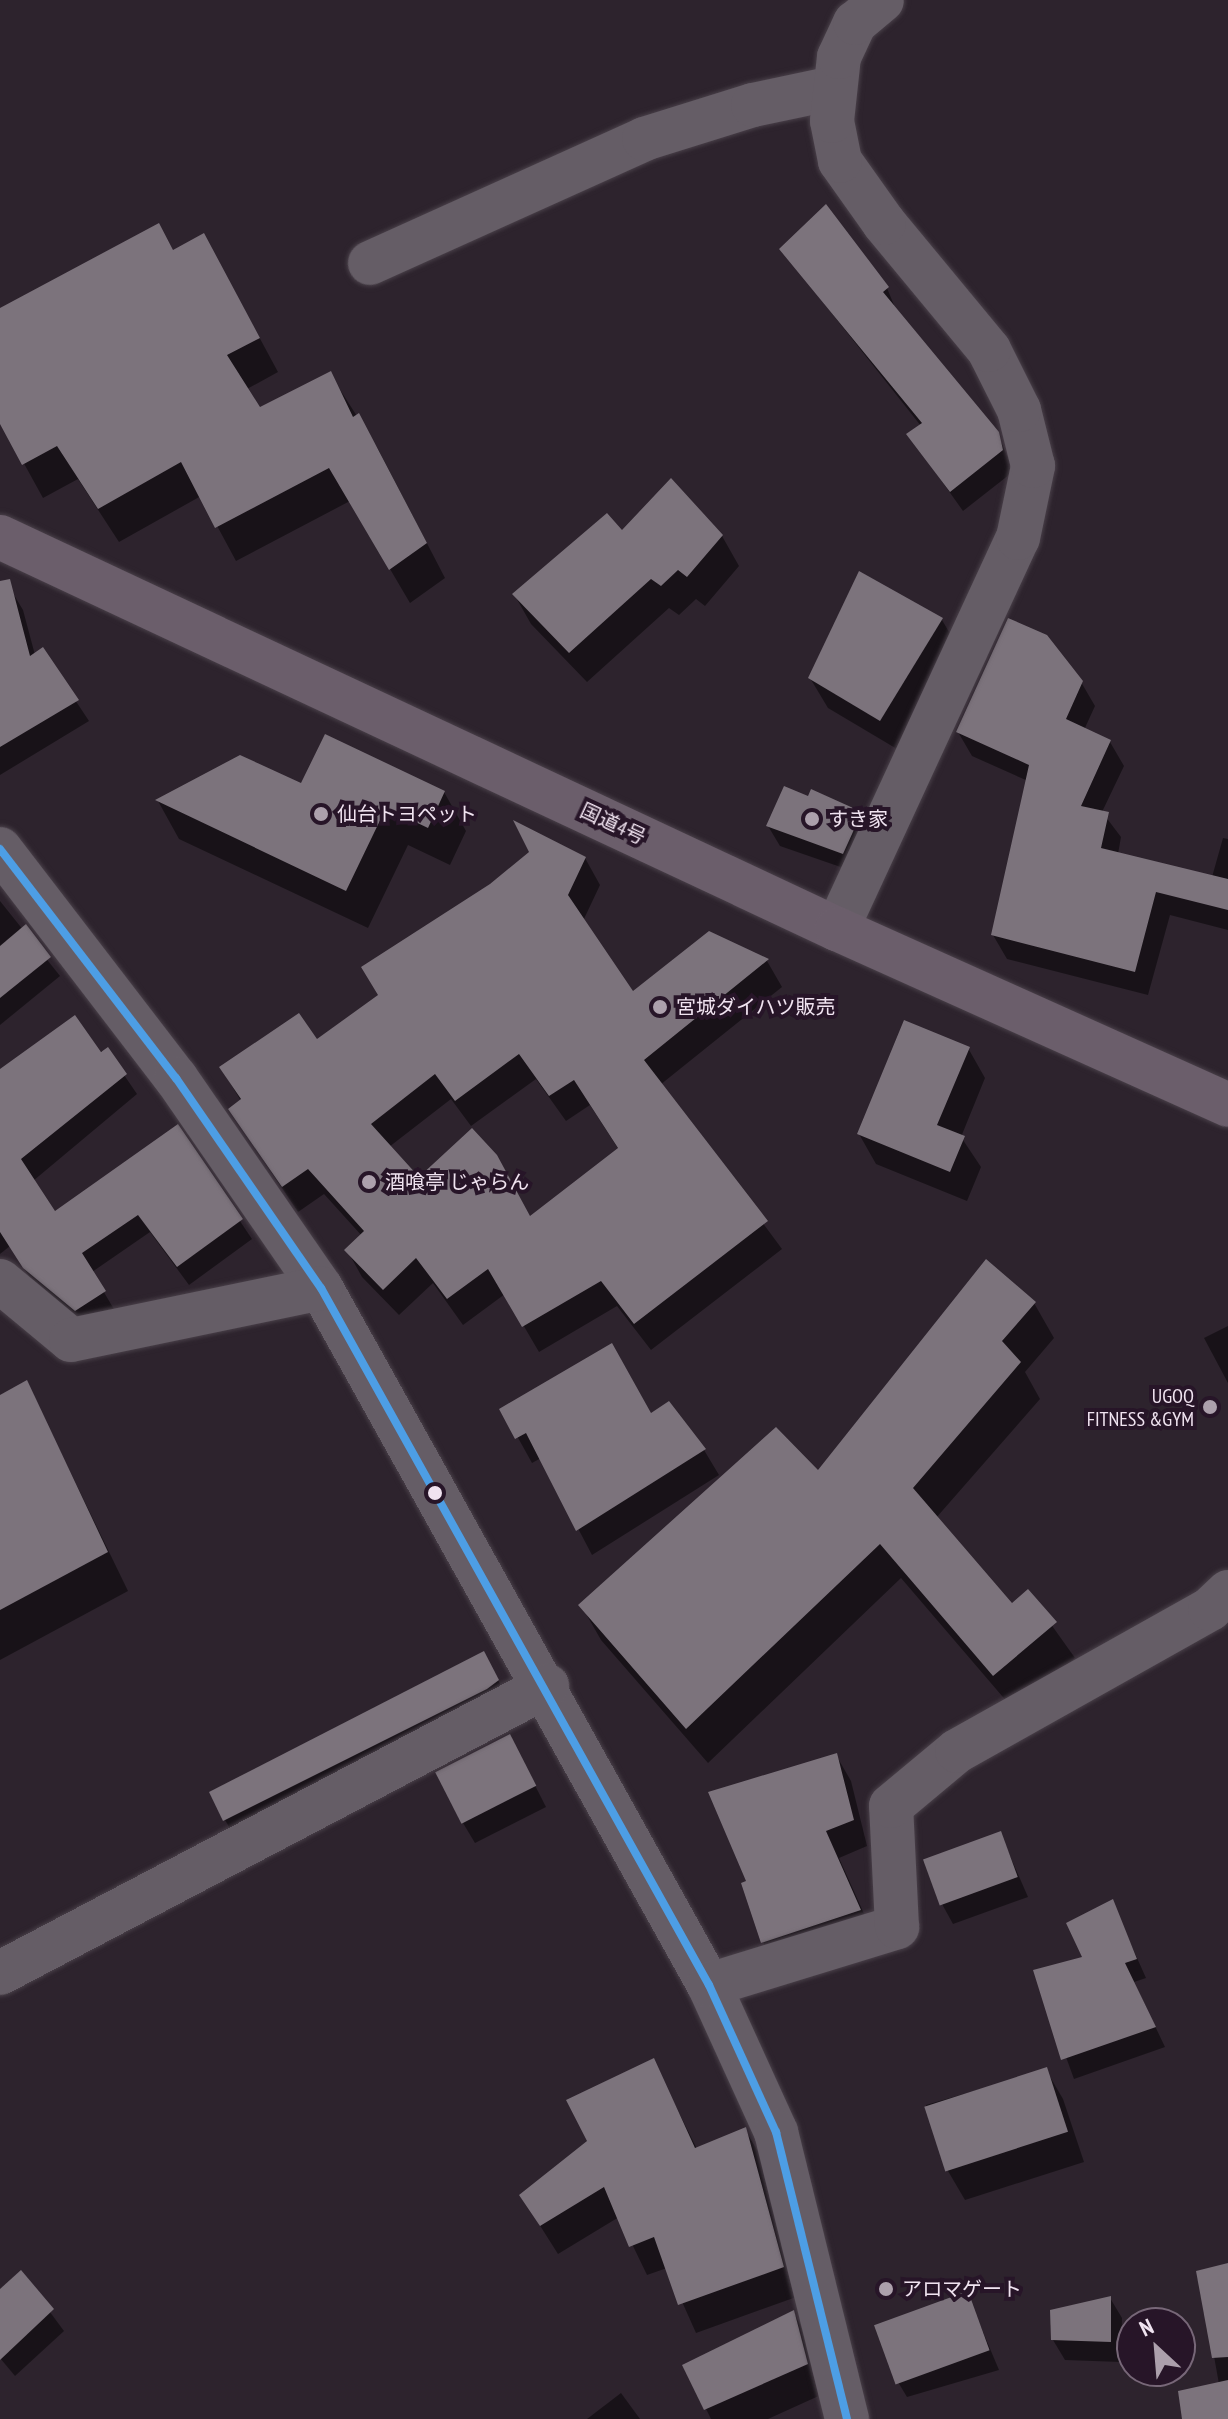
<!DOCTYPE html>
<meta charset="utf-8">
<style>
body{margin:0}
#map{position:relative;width:1228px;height:2419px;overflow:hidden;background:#2d232d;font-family:"PT Sans Narrow","Noto Sans JP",sans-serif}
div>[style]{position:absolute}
.shadow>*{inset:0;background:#0007}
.building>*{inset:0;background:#7c737c;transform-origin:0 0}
.roads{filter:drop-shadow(0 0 2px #494049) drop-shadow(0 0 2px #494049)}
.minor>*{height:44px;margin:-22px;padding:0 22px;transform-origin:22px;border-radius:22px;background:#655d66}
.highway>*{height:44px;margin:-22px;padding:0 22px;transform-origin:22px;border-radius:22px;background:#6b5e6b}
.bus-1>*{height:8px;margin:-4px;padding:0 4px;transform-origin:4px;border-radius:4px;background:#4d9ee5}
.dots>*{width:22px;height:22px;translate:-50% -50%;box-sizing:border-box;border:4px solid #271528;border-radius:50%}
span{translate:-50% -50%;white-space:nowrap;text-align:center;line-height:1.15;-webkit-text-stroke:8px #271528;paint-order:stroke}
.poi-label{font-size:20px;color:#f0e3f0}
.left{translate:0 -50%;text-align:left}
.right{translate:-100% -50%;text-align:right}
.street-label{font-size:20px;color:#f0e3f0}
.north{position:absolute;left:1116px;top:2307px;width:80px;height:80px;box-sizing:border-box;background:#271528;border:2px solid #776778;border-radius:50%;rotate:334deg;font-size:22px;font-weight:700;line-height:32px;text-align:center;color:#f0e3f0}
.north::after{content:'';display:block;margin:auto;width:28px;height:36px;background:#aca0ac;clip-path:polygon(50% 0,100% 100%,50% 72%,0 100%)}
</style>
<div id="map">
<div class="shadow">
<div style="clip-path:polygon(781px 249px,887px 288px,896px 310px,997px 433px,1014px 471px,963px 511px,909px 435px,921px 426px)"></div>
<div style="clip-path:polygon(173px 252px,223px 270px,278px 372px,247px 389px,260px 409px,330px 374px,378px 449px,445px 578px,410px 603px,350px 501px,236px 561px,201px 496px,119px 542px,78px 479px,43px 498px,0 420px,0 311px)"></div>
<div style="clip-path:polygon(671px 481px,722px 536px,739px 566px,705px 606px,696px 599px,679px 615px,669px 608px,587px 682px,531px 624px,514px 594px,622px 533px)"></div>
<div style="clip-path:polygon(11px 590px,23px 610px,35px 655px,42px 650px,89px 721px,0 775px,0 593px)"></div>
<div style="clip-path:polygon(942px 620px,959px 649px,897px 749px,828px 708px,810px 678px)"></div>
<div style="clip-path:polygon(1081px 682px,1095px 706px,1084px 730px,1110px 742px,1124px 766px,1102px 812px,1121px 837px,1118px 854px,1212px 877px,1223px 838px,1228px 839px,1228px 930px,1170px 915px,1148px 995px,1007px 959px,993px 935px,1028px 781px,972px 756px,958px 732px)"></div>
<div style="clip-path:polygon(302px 786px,444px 792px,466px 831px,450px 865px,408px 845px,368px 928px,179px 839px,158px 801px)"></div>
<div style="clip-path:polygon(861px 814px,872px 834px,855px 872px,780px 846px,768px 826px)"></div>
<div style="clip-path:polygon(evenodd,585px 858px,600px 885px,583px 921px,632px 994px,709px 933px,767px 961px,782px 987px,660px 1085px,782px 1249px,651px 1350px,617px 1306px,539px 1352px,505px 1294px,463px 1325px,433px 1283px,399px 1315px,362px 1277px,347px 1250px,362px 1236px,324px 1194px,298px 1212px,230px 1110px,241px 1101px,221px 1068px,316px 1042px,585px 858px,536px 1079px,566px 1121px,590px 1105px,619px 1150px,530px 1218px,419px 1180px,389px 1147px,451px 1099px,471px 1126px,536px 1079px)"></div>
<div style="clip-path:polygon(0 901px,60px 976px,0 1025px)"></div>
<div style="clip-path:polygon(968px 1048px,985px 1078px,961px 1137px,981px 1167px,967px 1201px,876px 1164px,859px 1134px)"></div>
<div style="clip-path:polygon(107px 1050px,137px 1094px,33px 1181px,54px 1213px,177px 1127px,252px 1239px,189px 1285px,150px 1232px,92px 1272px,115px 1311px,87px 1329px,36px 1287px,10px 1246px,0 1254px,0 1071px)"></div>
<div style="clip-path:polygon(1034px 1303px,1054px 1338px,1025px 1372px,1040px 1399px,936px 1518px,1012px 1606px,1028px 1592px,1075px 1658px,1014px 1710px,901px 1578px,708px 1763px,601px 1640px,581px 1605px,818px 1473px)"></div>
<div style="clip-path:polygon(1228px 1326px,1228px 1383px,1204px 1338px)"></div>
<div style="clip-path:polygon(27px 1383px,128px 1591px,0 1660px,0 1398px)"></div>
<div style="clip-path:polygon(502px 1409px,651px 1415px,704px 1450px,719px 1475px,592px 1555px,541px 1458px,532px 1463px)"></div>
<div style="clip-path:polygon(484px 1654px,514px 1710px,242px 1849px,225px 1820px)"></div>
<div style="clip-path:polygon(836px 1755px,851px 1781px,867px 1846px,839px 1858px,874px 1936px,778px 1968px,763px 1942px,749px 1882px)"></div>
<div style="clip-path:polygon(520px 1756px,546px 1807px,475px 1843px,463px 1823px)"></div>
<div style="clip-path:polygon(1000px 1833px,1028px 1897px,953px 1924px,942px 1904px)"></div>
<div style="clip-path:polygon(1112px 1902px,1146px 1978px,1134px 1982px,1165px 2047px,1074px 2079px,1035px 1972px,1084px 1959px)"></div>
<div style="clip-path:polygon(653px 2061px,697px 2149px,745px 2130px,762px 2158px,799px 2296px,696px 2333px,667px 2268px,647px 2275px,619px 2217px,558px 2254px,539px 2224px,589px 2141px)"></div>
<div style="clip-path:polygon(1046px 2070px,1063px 2099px,1084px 2162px,965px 2200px,948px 2171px,926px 2105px)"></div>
<div style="clip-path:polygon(1228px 2265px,1228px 2419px,1185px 2419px,1219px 2384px,1199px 2273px)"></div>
<div style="clip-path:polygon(21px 2273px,64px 2331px,15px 2376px,0 2358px,0 2291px)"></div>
<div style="clip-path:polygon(967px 2294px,999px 2370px,907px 2397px,895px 2377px)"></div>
<div style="clip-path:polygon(1110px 2298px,1122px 2318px,1121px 2362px,1065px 2360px,1053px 2340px)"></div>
<div style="clip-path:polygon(793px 2312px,810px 2342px,823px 2394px,768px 2419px,711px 2419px,685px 2366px)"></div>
<div style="clip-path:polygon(621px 2393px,640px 2419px,587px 2419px)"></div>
</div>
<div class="building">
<div style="clip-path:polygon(826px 204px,889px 287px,883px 292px,999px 432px,1003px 450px,950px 492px,906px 434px,922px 423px,779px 249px)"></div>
<div style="clip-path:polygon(159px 223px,173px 250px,204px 233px,260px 338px,227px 355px,260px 407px,331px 371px,353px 417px,359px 413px,427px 543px,389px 570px,329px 468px,215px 528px,181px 462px,98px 509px,57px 446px,22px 465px,0 424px,0 308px)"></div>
<div style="clip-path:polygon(671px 478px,723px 535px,687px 577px,678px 570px,661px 586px,651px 579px,569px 653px,512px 594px,607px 513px,622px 530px)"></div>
<div style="clip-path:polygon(859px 571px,943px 618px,880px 721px,808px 678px)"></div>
<div style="clip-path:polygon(10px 579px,30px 656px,43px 647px,79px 700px,0 747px,0 581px)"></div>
<div style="clip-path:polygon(1008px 618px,1047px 635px,1083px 681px,1066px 719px,1111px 740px,1081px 806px,1109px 812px,1101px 848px,1228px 879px,1228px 910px,1156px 892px,1135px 972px,991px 935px,1029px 765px,956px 732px)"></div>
<div style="clip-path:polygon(325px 734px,445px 791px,428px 828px,386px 808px,346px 891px,155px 800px,240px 755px,301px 783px)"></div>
<div style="clip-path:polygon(784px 786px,808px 796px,811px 789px,862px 812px,843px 854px,766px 826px)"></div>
<div style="clip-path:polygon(evenodd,513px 820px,586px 857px,568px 895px,633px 991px,709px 931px,769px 959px,644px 1060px,768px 1221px,634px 1324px,601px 1281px,522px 1327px,488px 1269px,447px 1299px,416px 1258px,383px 1290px,344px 1250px,364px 1231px,308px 1169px,282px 1187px,228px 1109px,241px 1099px,219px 1067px,299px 1013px,317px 1039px,378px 995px,361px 967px,490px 884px,529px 852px,513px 820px,519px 1054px,549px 1096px,574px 1080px,618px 1148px,530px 1216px,497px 1155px,472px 1128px,419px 1177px,371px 1124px,435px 1074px,455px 1101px,519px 1054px)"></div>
<div style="clip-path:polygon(26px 924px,51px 957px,0 998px,0 946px)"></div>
<div style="clip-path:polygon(75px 1015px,101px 1052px,108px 1047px,127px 1074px,21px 1159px,55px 1211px,178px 1124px,243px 1219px,177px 1267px,138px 1215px,82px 1253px,106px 1291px,75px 1311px,23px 1268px,0 1232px,0 1069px)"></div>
<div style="clip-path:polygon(904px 1020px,970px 1047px,937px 1125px,965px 1136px,950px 1172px,857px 1134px)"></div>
<div style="clip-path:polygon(986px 1259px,1036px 1302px,1002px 1341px,1021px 1362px,913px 1488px,1012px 1603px,1028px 1589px,1057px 1622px,993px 1676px,880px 1544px,686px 1729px,578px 1605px,776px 1427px,818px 1470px)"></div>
<div style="clip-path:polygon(612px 1343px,651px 1413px,669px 1401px,706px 1449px,576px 1531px,526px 1433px,515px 1439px,499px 1409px)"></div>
<div style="clip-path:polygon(27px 1380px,108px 1552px,0 1610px,0 1395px)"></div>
<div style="clip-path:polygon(484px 1651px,499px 1680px,487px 1689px,223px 1821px,209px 1792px)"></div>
<div style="left:510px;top:1734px;width:58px;height:84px;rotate:63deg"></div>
<div style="clip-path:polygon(837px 1753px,854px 1820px,826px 1831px,861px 1910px,761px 1943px,741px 1883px,746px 1881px,708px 1792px)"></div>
<div style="left:1001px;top:1831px;width:49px;height:83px;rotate:70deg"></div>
<div style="clip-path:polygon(1113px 1899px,1137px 1959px,1125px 1963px,1156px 2027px,1061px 2060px,1033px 1970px,1082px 1957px,1066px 1923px)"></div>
<div style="clip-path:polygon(654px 2058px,695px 2148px,746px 2127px,784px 2267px,678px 2305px,654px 2237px,629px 2247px,604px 2187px,540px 2226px,519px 2195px,587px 2141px,566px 2100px)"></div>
<div style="left:1047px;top:2067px;width:68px;height:129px;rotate:72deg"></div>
<div style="clip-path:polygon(1228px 2263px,1228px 2357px,1212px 2358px,1196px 2271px)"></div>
<div style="clip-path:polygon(21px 2270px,54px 2309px,0 2360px,0 2289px)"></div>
<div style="left:968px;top:2291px;width:63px;height:100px;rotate:70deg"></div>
<div style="clip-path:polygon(1111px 2296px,1111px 2342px,1051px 2340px,1050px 2310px)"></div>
<div style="clip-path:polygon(794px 2310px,808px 2364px,704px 2410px,682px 2365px)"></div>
<div style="clip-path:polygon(1228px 2380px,1228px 2419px,1182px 2419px,1178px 2391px)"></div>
</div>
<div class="roads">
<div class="minor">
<div style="left:370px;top:263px;width:301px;rotate:-24.3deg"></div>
<div style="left:644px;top:139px;width:114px;rotate:-17.3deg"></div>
<div style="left:753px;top:105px;width:83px;rotate:-11.9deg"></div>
<div style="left:0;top:849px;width:289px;rotate:52.5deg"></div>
<div style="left:176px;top:1078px;width:255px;rotate:55.4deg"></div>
<div style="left:321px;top:1288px;width:798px;rotate:60.9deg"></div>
<div style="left:709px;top:1985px;width:162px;rotate:65.5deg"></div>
<div style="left:776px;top:2132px;width:296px;rotate:76.1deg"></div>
<div style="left:837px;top:929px;width:431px;rotate:-65.2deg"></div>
<div style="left:1018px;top:538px;width:74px;rotate:-78.2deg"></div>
<div style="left:1033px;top:466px;width:58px;rotate:-104deg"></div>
<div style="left:1019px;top:410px;width:67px;rotate:-116.6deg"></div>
<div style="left:989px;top:350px;width:165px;rotate:-129.6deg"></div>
<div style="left:884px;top:223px;width:76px;rotate:-125.4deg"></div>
<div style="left:840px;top:161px;width:41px;rotate:-101.3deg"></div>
<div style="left:832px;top:121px;width:64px;rotate:-83.8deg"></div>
<div style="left:839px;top:57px;width:38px;rotate:-65deg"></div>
<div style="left:855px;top:23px;width:35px;rotate:-40deg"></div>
<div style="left:0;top:1281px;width:92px;rotate:39.7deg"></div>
<div style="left:71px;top:1340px;width:255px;rotate:-11.7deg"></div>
<div style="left:0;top:1973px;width:618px;rotate:-27.69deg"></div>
<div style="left:709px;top:1985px;width:197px;rotate:-17.1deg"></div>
<div style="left:897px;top:1927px;width:121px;rotate:-92.8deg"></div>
<div style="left:891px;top:1806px;width:86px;rotate:-39.8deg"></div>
<div style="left:957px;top:1751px;width:290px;rotate:-29.3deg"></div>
<div style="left:1210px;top:1609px;width:25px;rotate:-43deg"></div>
</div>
<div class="highway">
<div style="left:0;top:537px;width:924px;rotate:25.1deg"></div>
<div style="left:837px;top:929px;width:429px;rotate:24.2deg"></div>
</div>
</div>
<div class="bus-1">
<div style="left:0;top:849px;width:289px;rotate:52.5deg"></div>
<div style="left:176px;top:1078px;width:255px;rotate:55.4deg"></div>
<div style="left:321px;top:1288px;width:798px;rotate:60.9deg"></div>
<div style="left:709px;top:1985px;width:162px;rotate:65.5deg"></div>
<div style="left:776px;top:2132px;width:296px;rotate:76.1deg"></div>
</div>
<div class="dots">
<div style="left:321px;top:814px;background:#aca0ac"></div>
<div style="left:812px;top:819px;background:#aca0ac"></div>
<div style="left:660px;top:1007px;background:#aca0ac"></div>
<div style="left:369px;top:1182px;background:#aca0ac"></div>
<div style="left:1210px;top:1407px;background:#aca0ac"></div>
<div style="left:435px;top:1493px;background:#f0e3f0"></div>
<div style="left:886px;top:2289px;background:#aca0ac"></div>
</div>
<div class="poi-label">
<span class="left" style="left:337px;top:814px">仙台トヨペット</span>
<span class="left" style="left:828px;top:819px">すき家</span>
<span class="left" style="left:676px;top:1007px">宮城ダイハツ販売</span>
<span class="left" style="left:385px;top:1182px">酒喰亭 じゃらん</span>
<span class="right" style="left:1194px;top:1408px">UGOQ<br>FITNESS &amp;GYM</span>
<span class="left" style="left:902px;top:2289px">アロマゲート</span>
</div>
<div class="street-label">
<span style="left:613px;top:824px;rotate:25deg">国道4号</span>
</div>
<div class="north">N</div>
</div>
